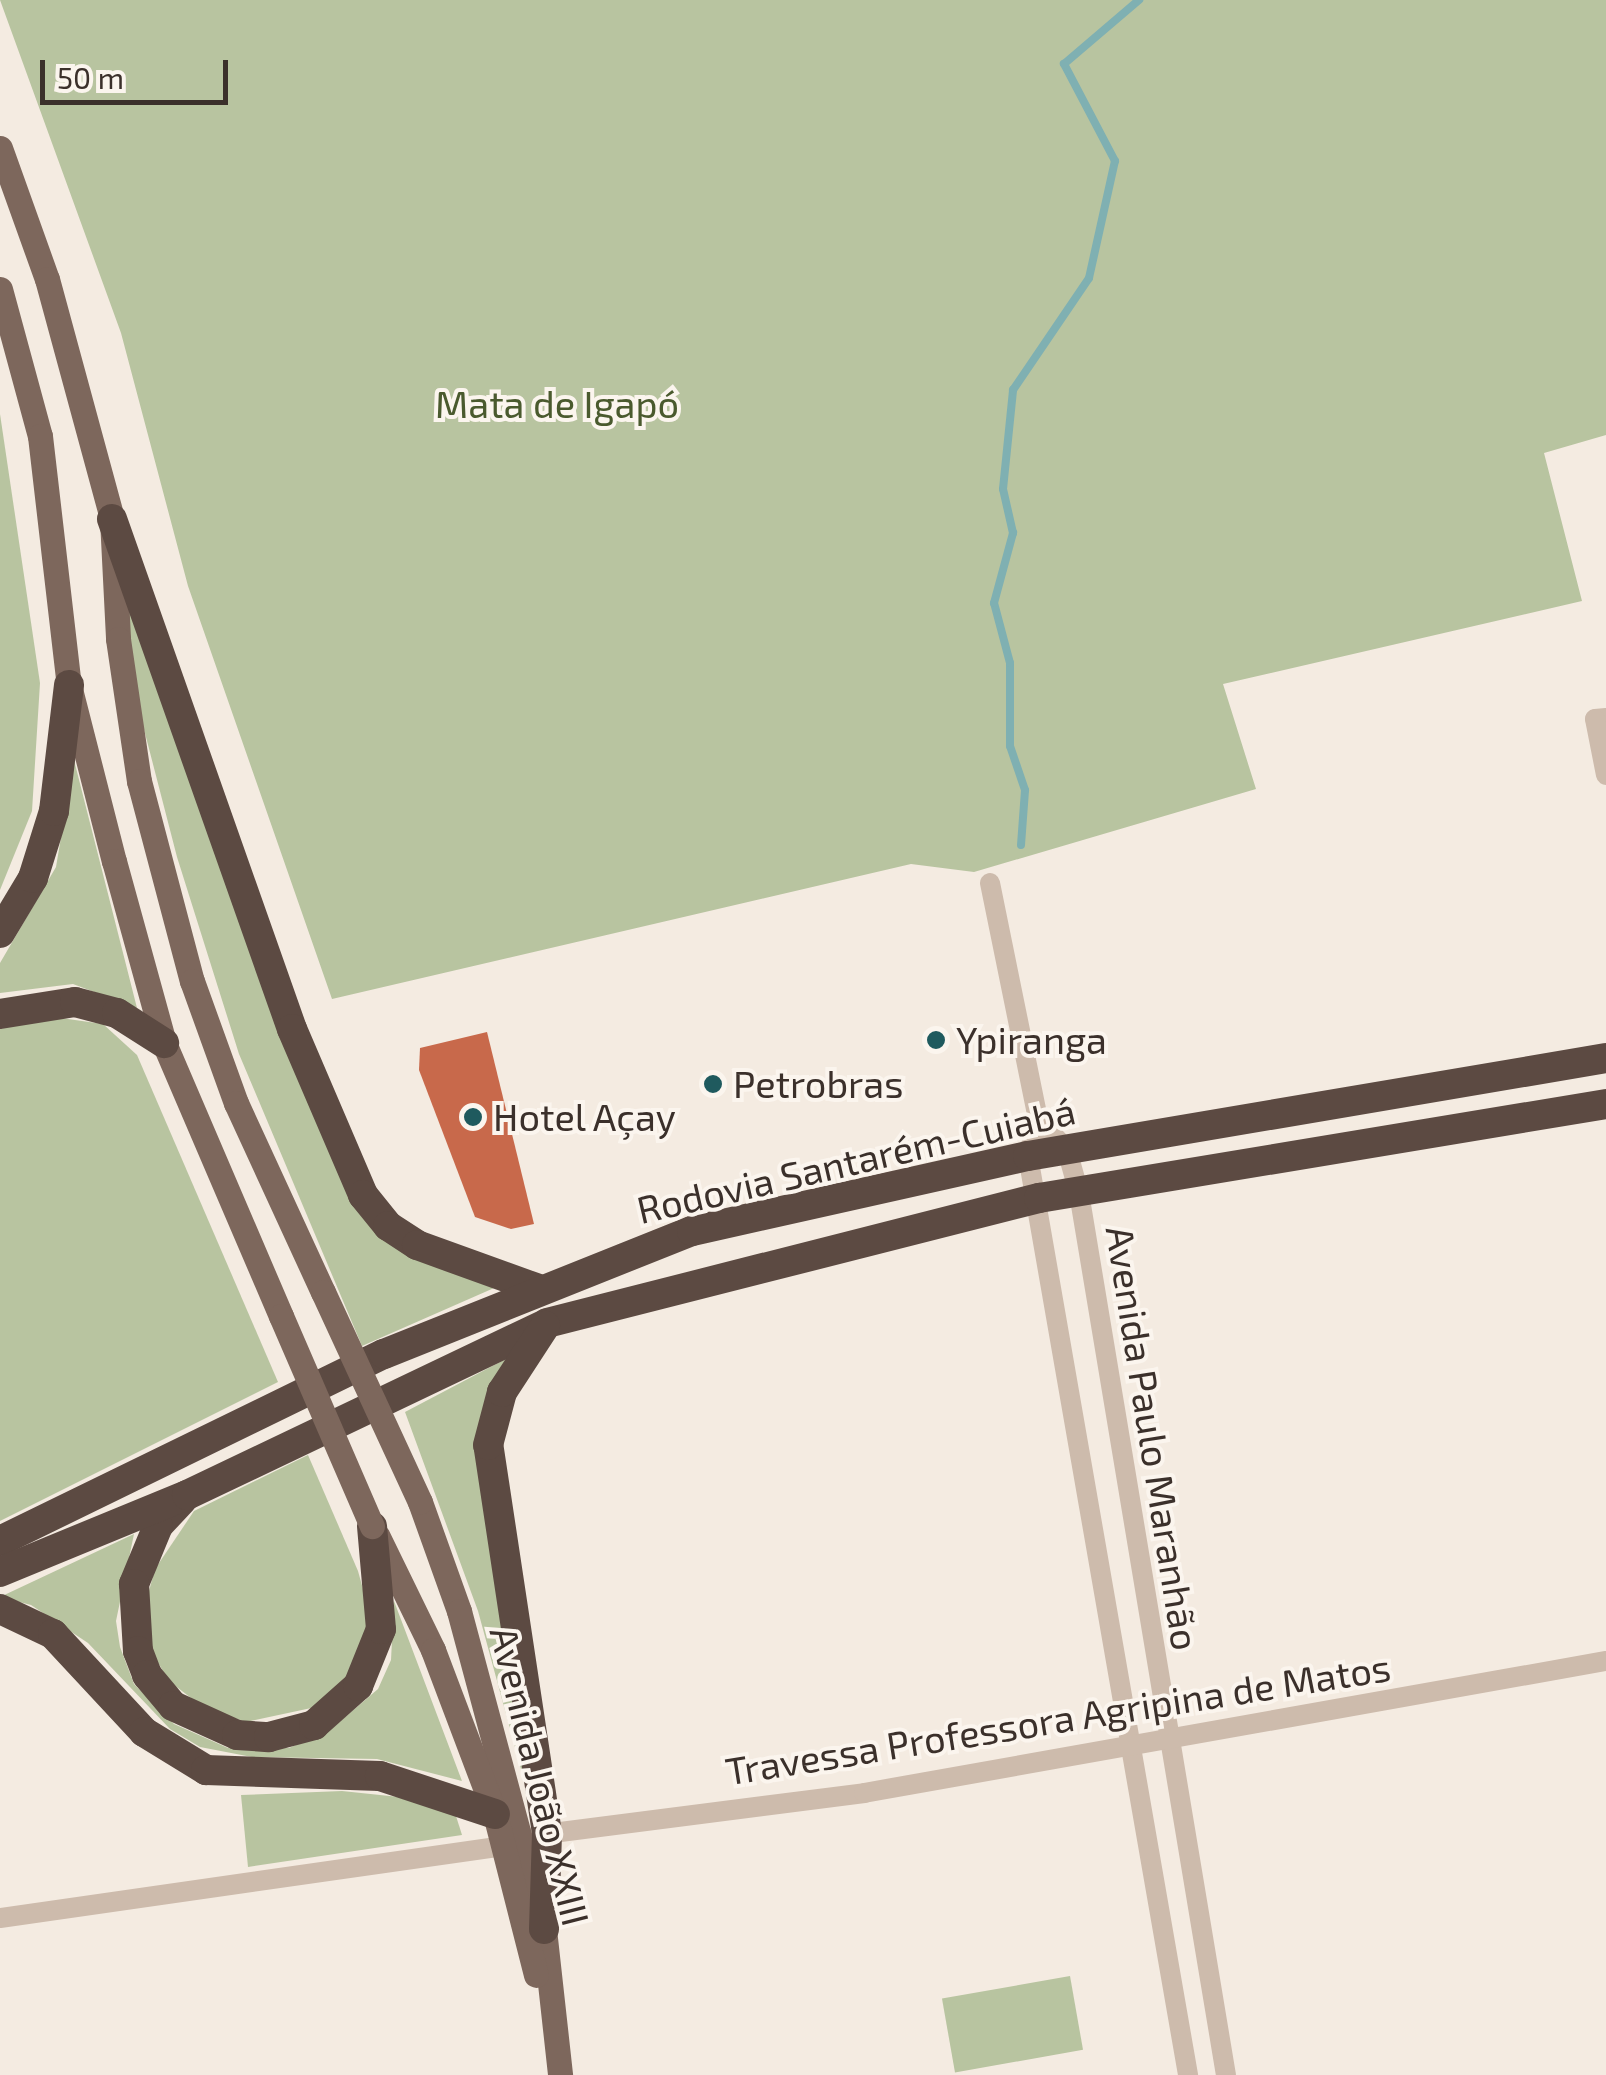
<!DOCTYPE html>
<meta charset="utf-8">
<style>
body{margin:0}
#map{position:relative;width:1606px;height:2075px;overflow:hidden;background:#f4ebe1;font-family:"Exo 2",sans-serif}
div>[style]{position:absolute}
.green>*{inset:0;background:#b8c4a0;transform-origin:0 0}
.stream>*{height:8px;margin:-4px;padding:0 4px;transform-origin:4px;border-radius:4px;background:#7fb0b2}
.building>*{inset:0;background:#c8694b}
.street>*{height:20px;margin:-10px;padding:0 10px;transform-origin:10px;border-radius:10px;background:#cdbbac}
.primary>*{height:25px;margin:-12.5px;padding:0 12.5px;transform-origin:12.5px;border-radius:12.5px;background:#7d675c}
.highway>*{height:30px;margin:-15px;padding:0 15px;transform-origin:15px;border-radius:15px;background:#5c4a42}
.primary-bridge>*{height:25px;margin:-12.5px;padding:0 12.5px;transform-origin:12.5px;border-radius:12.5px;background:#7d675c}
.dots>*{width:28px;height:28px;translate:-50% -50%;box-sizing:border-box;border:5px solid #fbf5ee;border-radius:50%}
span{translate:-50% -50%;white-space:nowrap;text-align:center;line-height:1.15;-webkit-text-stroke:8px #fbf5ee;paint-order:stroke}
.park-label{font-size:38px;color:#4a5a2e}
.poi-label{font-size:38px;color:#3b302b}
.left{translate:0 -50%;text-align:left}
.street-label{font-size:38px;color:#3b302b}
.scale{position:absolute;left:40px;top:60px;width:188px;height:45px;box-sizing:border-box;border:5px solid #3b302b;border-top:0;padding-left:12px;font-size:30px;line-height:35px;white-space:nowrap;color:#3b302b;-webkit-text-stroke:8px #fbf5ee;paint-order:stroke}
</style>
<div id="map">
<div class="green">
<div style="clip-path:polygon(0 0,1606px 0,1606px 435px,1544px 453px,1582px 601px,1223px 684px,1256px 789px,974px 872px,911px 864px,332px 999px,188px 586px,121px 333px)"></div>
<div style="clip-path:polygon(0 414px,40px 683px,32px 811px,0 890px)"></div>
<div style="clip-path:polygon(112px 519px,292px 1029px,388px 1226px,512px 1280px,362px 1346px,239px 1054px,177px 857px,124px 652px)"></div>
<div style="clip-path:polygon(74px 760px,137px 1008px,73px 984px,0 993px,0 963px,56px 867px)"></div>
<div style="clip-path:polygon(40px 1015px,103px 1024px,137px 1055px,278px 1382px,0 1521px,0 1029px)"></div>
<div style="clip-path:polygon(515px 1354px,494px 1387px,534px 1817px,478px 1611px,405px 1412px)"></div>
<div style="clip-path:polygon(308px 1455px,358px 1571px,369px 1611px,365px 1650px,345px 1683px,316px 1707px,246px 1722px,204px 1708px,169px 1681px,148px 1646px,144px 1609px,155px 1569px,194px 1511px)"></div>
<div style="clip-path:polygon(134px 1534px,116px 1621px,120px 1647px,134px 1684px,174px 1724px,228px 1748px,289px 1748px,330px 1730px,378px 1689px,391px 1660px,394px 1601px,462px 1781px,377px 1759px,252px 1757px,200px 1747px,170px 1729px,88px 1643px,31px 1605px,0 1597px)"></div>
<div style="clip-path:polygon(342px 1791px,418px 1799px,456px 1816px,462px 1835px,248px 1867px,241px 1795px)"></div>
<div style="left:1070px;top:1976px;width:75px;height:130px;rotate:80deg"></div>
</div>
<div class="stream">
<div style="left:1021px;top:845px;width:55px;rotate:-85.8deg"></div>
<div style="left:1025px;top:790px;width:46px;rotate:-108.8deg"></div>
<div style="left:1010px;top:746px;width:83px;rotate:-90deg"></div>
<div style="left:1010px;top:663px;width:62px;rotate:-104.9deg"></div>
<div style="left:994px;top:603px;width:73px;rotate:-74.8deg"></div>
<div style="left:1013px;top:533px;width:45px;rotate:-102.8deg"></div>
<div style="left:1003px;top:489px;width:100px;rotate:-84.2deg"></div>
<div style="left:1013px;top:390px;width:135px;rotate:-55.8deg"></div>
<div style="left:1089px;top:278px;width:120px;rotate:-77.5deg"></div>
<div style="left:1115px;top:161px;width:110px;rotate:-117.7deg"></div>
<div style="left:1064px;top:64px;width:99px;rotate:-40.5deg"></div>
</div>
<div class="building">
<div style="clip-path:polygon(487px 1032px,534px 1224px,511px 1229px,475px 1217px,419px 1070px,420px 1048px)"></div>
</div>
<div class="street">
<div style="left:1606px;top:718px;width:11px;rotate:175deg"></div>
<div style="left:1595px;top:719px;width:57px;rotate:78.9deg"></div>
<div style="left:990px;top:883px;width:241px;rotate:78.5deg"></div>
<div style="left:1038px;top:1119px;width:38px;rotate:105deg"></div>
<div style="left:1028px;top:1156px;width:933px;rotate:80.12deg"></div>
<div style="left:1038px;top:1119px;width:42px;rotate:46.9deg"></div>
<div style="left:1067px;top:1150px;width:45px;rotate:74.4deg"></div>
<div style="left:1079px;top:1193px;width:894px;rotate:80.54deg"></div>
<div style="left:537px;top:1835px;width:330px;rotate:-7.3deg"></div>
<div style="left:864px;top:1793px;width:754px;rotate:-10.09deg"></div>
<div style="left:0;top:1918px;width:509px;rotate:-8.13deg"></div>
</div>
<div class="primary">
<div style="left:0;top:148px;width:139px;rotate:70.3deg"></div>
<div style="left:47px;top:279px;width:249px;rotate:74.8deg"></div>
<div style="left:112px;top:519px;width:120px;rotate:87.1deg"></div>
<div style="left:118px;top:639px;width:144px;rotate:81.6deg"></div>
<div style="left:139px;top:781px;width:207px;rotate:75.2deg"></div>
<div style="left:192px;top:981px;width:130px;rotate:70.2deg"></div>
<div style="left:236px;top:1103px;width:208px;rotate:65.3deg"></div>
<div style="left:0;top:289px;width:152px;rotate:74.8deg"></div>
<div style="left:40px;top:436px;width:251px;rotate:83.4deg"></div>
<div style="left:69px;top:685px;width:182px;rotate:75.7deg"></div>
<div style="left:114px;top:861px;width:189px;rotate:74.6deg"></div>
<div style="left:164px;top:1043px;width:297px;rotate:66.8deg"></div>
<div style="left:420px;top:1502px;width:116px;rotate:70.3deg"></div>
<div style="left:459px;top:1611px;width:329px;rotate:75deg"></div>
<div style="left:544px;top:1929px;width:147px;rotate:83.7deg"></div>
<div style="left:377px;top:1535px;width:128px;rotate:64deg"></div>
<div style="left:433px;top:1650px;width:175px;rotate:69.3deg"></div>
<div style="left:495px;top:1814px;width:166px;rotate:75.7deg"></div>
</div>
<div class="highway">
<div style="left:112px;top:519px;width:541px;rotate:70.56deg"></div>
<div style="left:292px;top:1029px;width:181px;rotate:66.8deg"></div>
<div style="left:363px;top:1195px;width:40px;rotate:51deg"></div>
<div style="left:388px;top:1226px;width:35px;rotate:33deg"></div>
<div style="left:417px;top:1245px;width:127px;rotate:19.9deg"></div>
<div style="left:0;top:933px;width:64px;rotate:-59deg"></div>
<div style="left:33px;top:878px;width:70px;rotate:-72.6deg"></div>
<div style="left:54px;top:811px;width:127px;rotate:-83.2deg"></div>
<div style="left:0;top:1014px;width:76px;rotate:-9.1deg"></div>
<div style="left:75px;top:1002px;width:43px;rotate:14.7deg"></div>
<div style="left:117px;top:1013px;width:56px;rotate:32.6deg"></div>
<div style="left:182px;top:1500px;width:35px;rotate:133deg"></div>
<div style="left:158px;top:1526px;width:63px;rotate:112.5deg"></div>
<div style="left:134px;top:1584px;width:67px;rotate:86.6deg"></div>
<div style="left:138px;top:1651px;width:26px;rotate:69deg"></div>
<div style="left:147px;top:1675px;width:40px;rotate:50deg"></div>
<div style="left:173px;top:1706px;width:70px;rotate:24.4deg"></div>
<div style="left:237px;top:1735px;width:32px;rotate:4deg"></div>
<div style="left:269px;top:1737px;width:47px;rotate:-14.9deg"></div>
<div style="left:314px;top:1725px;width:59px;rotate:-41.6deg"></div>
<div style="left:358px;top:1686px;width:61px;rotate:-68deg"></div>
<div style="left:381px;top:1629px;width:103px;rotate:-95deg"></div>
<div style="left:0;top:1541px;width:427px;rotate:-26deg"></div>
<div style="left:384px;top:1354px;width:332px;rotate:-21.8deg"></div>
<div style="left:692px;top:1231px;width:344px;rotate:-12.6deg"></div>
<div style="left:1028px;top:1156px;width:586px;rotate:-9.62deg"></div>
<div style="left:0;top:1572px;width:202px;rotate:-22.4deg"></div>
<div style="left:187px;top:1495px;width:399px;rotate:-25.5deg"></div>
<div style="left:547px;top:1323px;width:508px;rotate:-14.26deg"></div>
<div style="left:1039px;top:1198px;width:575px;rotate:-9.41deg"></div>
<div style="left:0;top:1609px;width:59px;rotate:25.3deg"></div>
<div style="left:53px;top:1634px;width:134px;rotate:47.1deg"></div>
<div style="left:144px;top:1732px;width:73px;rotate:31.5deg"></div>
<div style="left:206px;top:1770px;width:174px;rotate:2deg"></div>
<div style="left:380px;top:1776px;width:121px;rotate:18.3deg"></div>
<div style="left:544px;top:1929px;width:96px;rotate:-88.2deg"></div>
<div style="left:547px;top:1833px;width:392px;rotate:-98.6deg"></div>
<div style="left:488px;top:1445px;width:55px;rotate:-75.2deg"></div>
<div style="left:502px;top:1392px;width:79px;rotate:-56.9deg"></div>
</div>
<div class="primary-bridge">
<div style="left:323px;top:1292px;width:231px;rotate:65.2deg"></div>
<div style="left:281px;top:1316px;width:229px;rotate:66.6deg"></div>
</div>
<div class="dots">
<div style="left:936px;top:1040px;background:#1f5a5e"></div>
<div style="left:713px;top:1084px;background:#1f5a5e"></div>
<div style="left:473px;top:1117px;background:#1f5a5e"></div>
</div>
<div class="park-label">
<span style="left:557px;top:404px">Mata de Igapó</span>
</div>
<div class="poi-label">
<span class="left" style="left:956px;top:1040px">Ypiranga</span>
<span class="left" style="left:733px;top:1084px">Petrobras</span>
<span class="left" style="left:493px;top:1117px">Hotel Açay</span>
</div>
<div class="street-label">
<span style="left:856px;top:1160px;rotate:-13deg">Rodovia Santarém-Cuiabá</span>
<span style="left:1153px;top:1438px;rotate:81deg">Avenida Paulo Maranhão</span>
<span style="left:1058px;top:1719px;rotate:-9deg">Travessa Professora Agripina de Matos</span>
<span style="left:540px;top:1776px;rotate:76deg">Avenida João XXIII</span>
</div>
<div class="scale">50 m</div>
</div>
